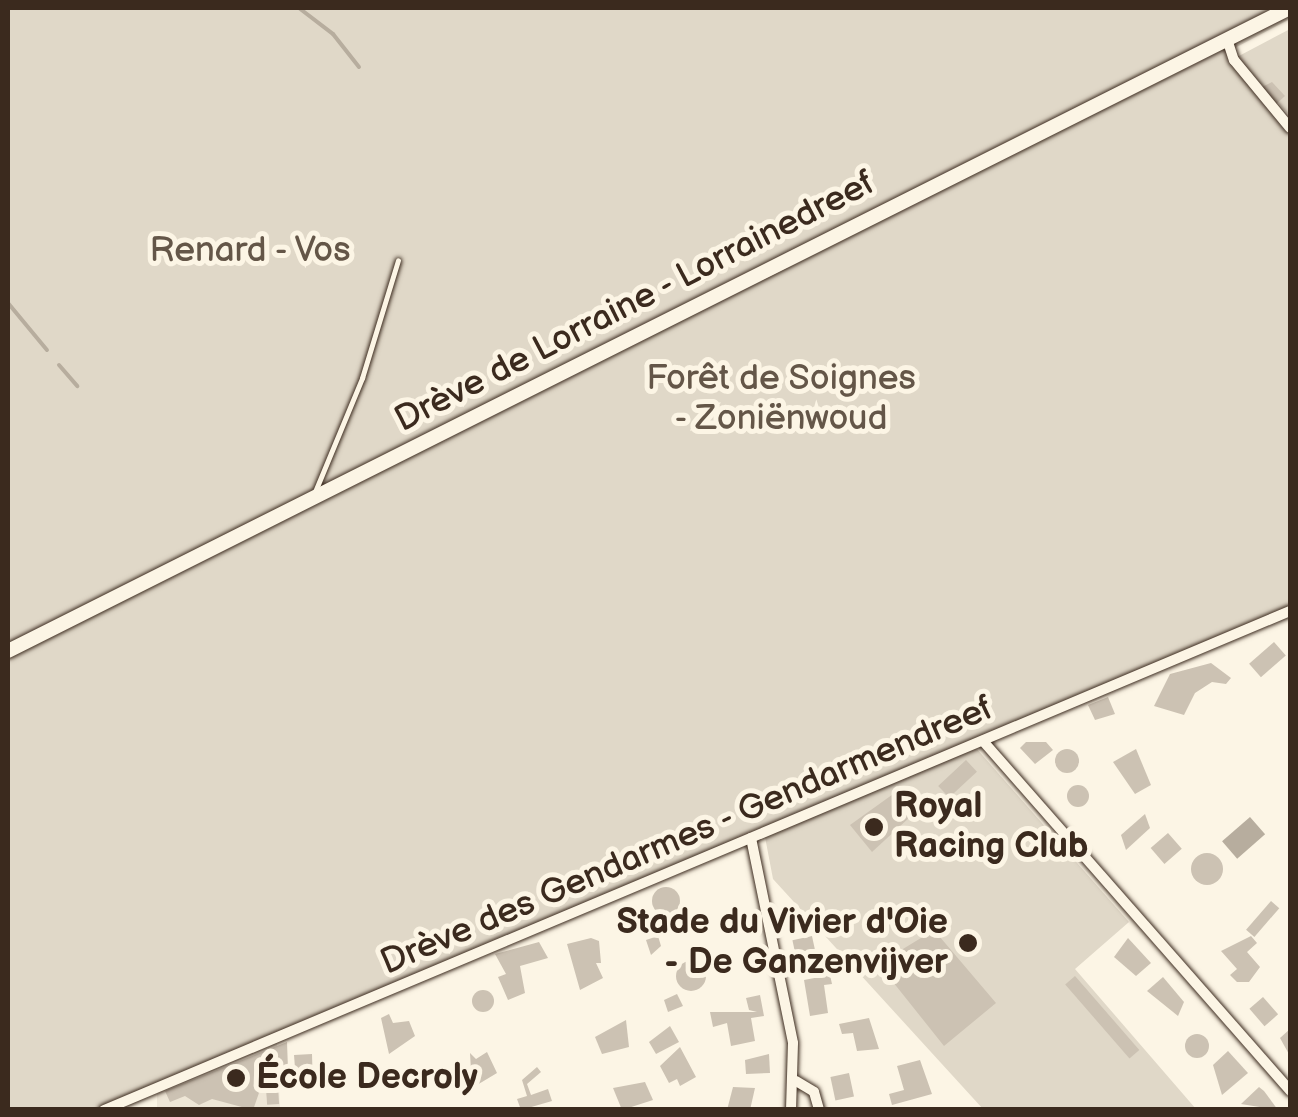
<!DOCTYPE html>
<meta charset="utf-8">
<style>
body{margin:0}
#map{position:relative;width:1298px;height:1117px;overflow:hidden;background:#fcf5e5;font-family:"Balsamiq Sans",sans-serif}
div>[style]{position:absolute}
.built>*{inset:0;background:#eee6d6}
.green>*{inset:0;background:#e0d8c8}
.water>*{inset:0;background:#b7ad9e;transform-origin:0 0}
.stream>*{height:4px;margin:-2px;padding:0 2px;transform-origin:2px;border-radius:2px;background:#b7ad9e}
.building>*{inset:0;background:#ccc2b3;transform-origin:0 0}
.round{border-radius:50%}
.roads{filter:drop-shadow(0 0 2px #3b2a1e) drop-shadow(0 0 2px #3b2a1e)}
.service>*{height:5px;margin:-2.5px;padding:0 2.5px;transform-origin:2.5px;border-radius:2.5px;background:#fcf5e5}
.minor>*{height:10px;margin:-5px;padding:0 5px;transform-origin:5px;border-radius:5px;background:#fcf5e5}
.secondary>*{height:14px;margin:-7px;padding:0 7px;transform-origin:7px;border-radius:7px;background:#fcf5e5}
.dots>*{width:28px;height:28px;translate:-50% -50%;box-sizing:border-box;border:5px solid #fcf5e5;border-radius:50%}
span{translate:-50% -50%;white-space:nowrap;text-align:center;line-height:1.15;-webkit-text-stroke:10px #fcf5e5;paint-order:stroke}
.park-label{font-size:35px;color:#645648}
.street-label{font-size:35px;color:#3b2a1e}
.poi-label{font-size:35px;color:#3b2a1e;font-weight:700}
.left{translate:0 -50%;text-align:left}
.right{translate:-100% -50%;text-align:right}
.frame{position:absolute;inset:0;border:10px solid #3b2a1e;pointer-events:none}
</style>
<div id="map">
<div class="built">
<div style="clip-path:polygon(277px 1043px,280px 1109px,157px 1109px,157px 1094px)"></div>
</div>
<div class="green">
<div style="clip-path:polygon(8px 8px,1290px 8px,1290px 19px,1227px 52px,1290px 127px,1290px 608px,99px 1109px,8px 1109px)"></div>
<div style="clip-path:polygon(1290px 29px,1290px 116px,1237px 57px)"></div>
<div style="clip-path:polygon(976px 748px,1129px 922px,1075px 969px,1196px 1109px,983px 1109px,773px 879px,765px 837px)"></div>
</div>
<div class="water">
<div style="left:1250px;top:817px;width:23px;height:37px;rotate:49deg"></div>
</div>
<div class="stream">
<div style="left:299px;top:8px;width:43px;rotate:37.4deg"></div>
<div style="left:333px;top:34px;width:42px;rotate:51.8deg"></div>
<div style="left:8px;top:303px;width:61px;rotate:50.3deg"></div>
<div style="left:59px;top:365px;width:28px;rotate:49deg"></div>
</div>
<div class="building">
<div style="clip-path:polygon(1272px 82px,1285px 96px,1275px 105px,1260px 88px)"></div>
<div style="left:1274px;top:642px;width:18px;height:33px;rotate:49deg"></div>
<div style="clip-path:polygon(1211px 663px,1231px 678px,1226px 684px,1212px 682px,1195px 693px,1184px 715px,1154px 706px,1170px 674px)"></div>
<div style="clip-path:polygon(1108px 697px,1115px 714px,1095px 720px,1088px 705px)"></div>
<div style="clip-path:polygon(1026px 742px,1046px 742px,1053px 750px,1035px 764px,1020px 748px)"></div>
<div style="clip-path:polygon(1136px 749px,1151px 785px,1135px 794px,1113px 762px)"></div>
<div class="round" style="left:1055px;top:749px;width:24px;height:24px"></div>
<div style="left:966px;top:760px;width:16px;height:38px;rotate:47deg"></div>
<div class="round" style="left:1067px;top:785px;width:22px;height:22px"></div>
<div style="clip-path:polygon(903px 787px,923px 805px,872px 852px,850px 825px)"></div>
<div style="clip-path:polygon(1145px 814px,1150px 828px,1126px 850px,1121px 835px)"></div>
<div style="left:1168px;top:833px;width:21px;height:23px;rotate:49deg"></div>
<div class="round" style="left:1191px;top:853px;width:32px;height:32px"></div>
<div class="round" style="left:652px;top:887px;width:28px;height:28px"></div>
<div style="left:1271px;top:901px;width:11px;height:38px;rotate:41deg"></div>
<div style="clip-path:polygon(934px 930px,996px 1003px,944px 1046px,885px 972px,902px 957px,898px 952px)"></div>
<div style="clip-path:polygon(658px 936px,661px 946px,651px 955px,646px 940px)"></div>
<div style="left:812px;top:936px;width:30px;height:20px;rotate:78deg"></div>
<div style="clip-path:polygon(1251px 936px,1257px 943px,1247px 952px,1260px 967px,1249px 982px,1237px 982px,1230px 975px,1237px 969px,1221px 951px)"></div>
<div style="clip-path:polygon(591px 938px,599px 941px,601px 963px,596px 963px,603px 978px,580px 990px,567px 944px)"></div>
<div style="clip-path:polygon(1128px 938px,1151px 963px,1136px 976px,1114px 957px)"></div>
<div style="clip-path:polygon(539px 942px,548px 958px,520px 966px,525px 993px,508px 1000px,498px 977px,506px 974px,495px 954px)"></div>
<div class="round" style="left:676px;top:961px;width:30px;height:30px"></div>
<div style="clip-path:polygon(830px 975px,832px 984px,824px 985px,828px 1013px,810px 1016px,804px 980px)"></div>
<div style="left:1075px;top:976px;width:98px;height:13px;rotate:49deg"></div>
<div style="clip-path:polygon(1163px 977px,1184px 1002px,1178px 1016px,1147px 991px)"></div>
<div class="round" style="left:472px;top:990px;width:22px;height:22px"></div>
<div style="clip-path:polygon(677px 994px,683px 1006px,668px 1012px,664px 1000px)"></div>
<div style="clip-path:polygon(760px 995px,764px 1016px,751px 1018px,755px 1041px,731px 1046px,727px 1023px,713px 1027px,710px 1012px,757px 1012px,749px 1010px,746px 998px)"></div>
<div style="left:1263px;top:997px;width:23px;height:18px;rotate:49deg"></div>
<div style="clip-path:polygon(389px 1014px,393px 1023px,409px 1021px,415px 1036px,389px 1054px,381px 1018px)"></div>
<div style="clip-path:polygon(869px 1018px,879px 1049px,857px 1051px,853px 1033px,842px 1034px,839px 1024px)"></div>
<div style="clip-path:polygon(626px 1020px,629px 1047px,602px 1054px,595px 1037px)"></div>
<div style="clip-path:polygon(670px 1026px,679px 1042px,656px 1054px,649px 1042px)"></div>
<div style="clip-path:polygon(1290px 1029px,1290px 1056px,1280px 1038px)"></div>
<div class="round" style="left:1185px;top:1034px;width:24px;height:24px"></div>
<div style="clip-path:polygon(287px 1042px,288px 1069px,295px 1068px,294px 1055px,312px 1054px,313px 1090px,261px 1087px,253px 1110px,212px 1099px,199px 1105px,185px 1096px,170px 1102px,165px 1091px)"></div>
<div style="clip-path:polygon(680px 1047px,696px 1077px,680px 1086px,677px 1079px,669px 1083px,660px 1066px)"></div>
<div style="clip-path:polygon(1228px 1051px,1248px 1073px,1222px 1095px,1213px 1065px)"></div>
<div style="clip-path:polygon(487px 1052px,497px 1073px,472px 1088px,470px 1053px,476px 1059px)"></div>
<div style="clip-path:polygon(769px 1054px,770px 1073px,746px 1074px,745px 1060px)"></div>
<div style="clip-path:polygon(920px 1060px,932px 1094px,892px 1105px,889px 1094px,904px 1090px,897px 1066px)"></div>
<div style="clip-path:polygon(537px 1067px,541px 1072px,527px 1084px,531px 1095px,548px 1089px,552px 1101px,521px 1110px,517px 1099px,527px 1096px,522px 1080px)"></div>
<div style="left:849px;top:1073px;width:24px;height:19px;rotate:78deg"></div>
<div style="clip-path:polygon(645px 1082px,653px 1100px,622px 1110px,613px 1088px)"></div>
<div style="clip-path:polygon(733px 1087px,755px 1088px,750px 1110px,727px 1110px)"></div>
<div style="clip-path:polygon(1259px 1087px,1264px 1091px,1278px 1110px,1241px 1104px)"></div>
<div style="left:278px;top:1088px;width:16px;height:12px;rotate:86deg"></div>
</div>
<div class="roads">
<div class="service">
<div style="left:314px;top:494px;width:126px;rotate:-67.5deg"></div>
<div style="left:362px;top:378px;width:123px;rotate:-73deg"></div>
</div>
<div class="minor">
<div style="left:1227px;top:39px;width:22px;rotate:72deg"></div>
<div style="left:1234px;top:60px;width:88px;rotate:50.5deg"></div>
<div style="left:983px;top:741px;width:466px;rotate:48.7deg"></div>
<div style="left:751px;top:838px;width:209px;rotate:78.4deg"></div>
<div style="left:793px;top:1043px;width:67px;rotate:91.7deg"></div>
<div style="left:796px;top:1081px;width:21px;rotate:31deg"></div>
<div style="left:814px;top:1092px;width:19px;rotate:74deg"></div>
<div style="left:104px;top:1110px;width:1287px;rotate:-22.82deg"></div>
</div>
<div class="secondary">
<div style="left:8px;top:651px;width:1434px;rotate:-26.64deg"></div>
</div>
</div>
<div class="dots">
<div style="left:874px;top:827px;background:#3b2a1e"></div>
<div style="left:968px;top:943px;background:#3b2a1e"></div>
<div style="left:236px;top:1078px;background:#3b2a1e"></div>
</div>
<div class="park-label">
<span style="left:250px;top:251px">Renard - Vos</span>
<span style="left:781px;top:399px">Forêt de Soignes<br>- Zoniënwoud</span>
</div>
<div class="street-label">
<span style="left:635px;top:302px;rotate:-27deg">Drève de Lorraine - Lorrainedreef</span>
<span style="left:687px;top:836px;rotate:-23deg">Drève des Gendarmes - Gendarmendreef</span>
</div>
<div class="poi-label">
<span class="left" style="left:894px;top:827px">Royal<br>Racing Club</span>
<span class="right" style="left:948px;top:943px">Stade du Vivier d'Oie<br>- De Ganzenvijver</span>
<span class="left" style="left:256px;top:1078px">École Decroly</span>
</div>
<div class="frame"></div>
</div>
